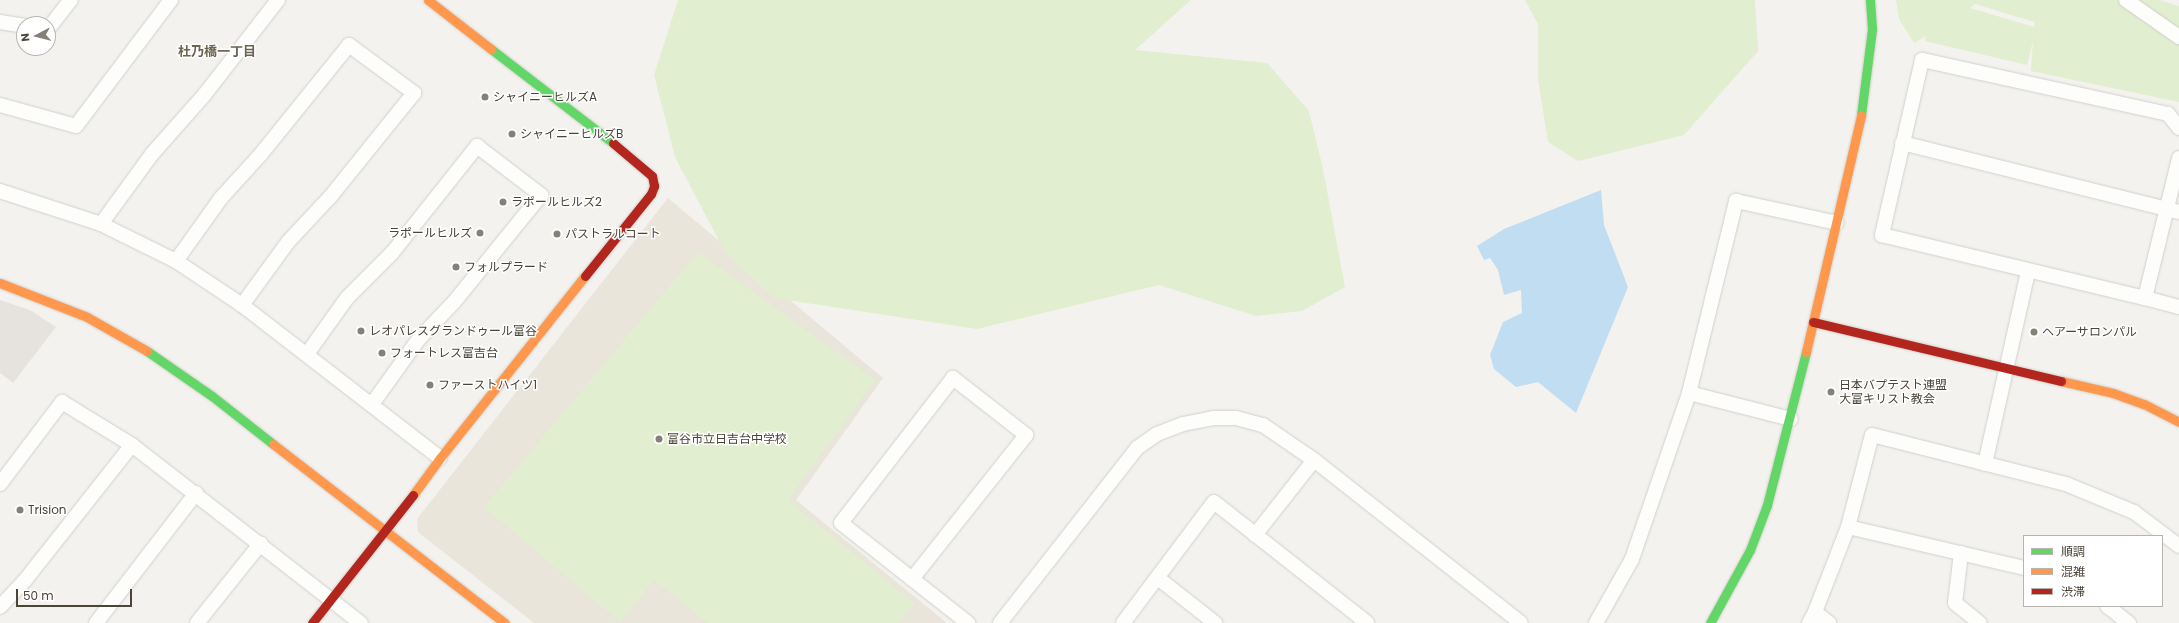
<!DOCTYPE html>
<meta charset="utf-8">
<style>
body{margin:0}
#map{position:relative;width:2179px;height:623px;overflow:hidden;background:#f4f2ee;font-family:Poppins,"Noto Sans JP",sans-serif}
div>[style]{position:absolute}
.education>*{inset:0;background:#eae5da}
.green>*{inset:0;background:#e1eecf}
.parking>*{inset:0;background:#e6e3df}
.water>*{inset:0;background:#c0ddf1}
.roads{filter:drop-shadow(0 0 1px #d2d0cb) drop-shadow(0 0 1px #d2d0cb)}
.street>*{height:14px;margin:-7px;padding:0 7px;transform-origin:7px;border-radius:7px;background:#fdfdfc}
.fast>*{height:9px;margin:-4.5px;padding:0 4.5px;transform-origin:4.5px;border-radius:4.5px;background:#63d668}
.slow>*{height:9px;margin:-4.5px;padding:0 4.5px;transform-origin:4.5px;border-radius:4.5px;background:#ff974d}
.jam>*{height:9px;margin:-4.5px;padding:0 4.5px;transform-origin:4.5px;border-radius:4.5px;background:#b3261e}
.dots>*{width:11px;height:11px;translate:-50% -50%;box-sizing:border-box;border:2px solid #fff;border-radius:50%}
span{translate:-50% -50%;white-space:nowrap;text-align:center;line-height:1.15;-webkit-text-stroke:3px #fff;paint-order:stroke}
.poi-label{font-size:12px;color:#4b4439}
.left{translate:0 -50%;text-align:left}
.right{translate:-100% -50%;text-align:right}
.neighbourhood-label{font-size:13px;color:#6e6250;font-weight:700}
.legend{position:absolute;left:2023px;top:535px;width:140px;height:72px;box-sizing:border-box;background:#fff;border:1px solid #b7b4b0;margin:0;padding:5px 7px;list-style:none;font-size:12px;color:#4b4439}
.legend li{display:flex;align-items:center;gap:8px;height:20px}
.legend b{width:20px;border:1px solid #b7b4b0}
.north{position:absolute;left:16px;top:16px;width:40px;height:40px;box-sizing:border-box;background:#fff;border:1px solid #b7b4b0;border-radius:50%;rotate:263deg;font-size:11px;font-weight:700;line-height:16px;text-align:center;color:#4b4439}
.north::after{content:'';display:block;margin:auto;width:14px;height:18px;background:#868178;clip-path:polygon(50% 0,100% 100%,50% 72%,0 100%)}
.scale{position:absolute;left:16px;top:589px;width:116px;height:18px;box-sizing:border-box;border:2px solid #4b4439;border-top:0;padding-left:5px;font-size:12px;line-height:14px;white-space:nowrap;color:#4b4439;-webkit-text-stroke:3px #fff;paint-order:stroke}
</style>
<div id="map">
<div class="education">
<div style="clip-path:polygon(668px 198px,883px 378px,796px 500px,947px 623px,534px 623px,418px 532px,417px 519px)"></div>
</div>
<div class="green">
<div style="clip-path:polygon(678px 0,1191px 0,1135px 50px,1267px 63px,1309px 111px,1323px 169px,1345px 287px,1302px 311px,1256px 316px,1159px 285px,977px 329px,774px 298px,726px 254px,675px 157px,654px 75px)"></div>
<div style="clip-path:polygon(1525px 0,1755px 0,1758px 51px,1684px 135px,1578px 161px,1548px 142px,1538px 79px,1538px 24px)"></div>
<div style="clip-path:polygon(evenodd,1896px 0,2159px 0,2179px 6px,2179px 102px,2031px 71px,2033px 41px,2027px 65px,1925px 41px,1926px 36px,1914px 43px,1899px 19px,1896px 0,1975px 4px,2034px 22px,2034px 27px,1970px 8px,1975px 4px)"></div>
<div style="clip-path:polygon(698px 252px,875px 380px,788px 500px,914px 603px,899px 623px,708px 623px,654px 580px,620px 622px,484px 507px)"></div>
</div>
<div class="parking">
<div style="clip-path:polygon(0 300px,30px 310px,56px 327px,13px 383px,0 373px)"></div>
</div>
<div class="water">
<div style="clip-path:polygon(1601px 190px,1604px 225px,1628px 287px,1576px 413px,1538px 382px,1516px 387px,1494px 369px,1490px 355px,1503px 322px,1522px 313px,1521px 290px,1504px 295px,1498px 270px,1490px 258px,1484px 260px,1477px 246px,1504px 229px)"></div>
</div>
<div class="roads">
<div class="street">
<div style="left:2126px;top:0;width:65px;rotate:34.9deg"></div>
<div style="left:0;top:22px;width:24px;rotate:9deg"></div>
<div style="left:48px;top:29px;width:37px;rotate:-52deg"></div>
<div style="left:0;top:105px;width:79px;rotate:15.4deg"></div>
<div style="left:76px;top:126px;width:158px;rotate:-53deg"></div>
<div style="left:2179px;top:128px;width:18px;rotate:-128deg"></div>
<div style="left:2168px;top:114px;width:252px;rotate:-167.6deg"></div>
<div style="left:1922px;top:60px;width:180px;rotate:102.9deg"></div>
<div style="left:1882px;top:235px;width:270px;rotate:13.5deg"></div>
<div style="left:2145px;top:298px;width:144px;rotate:-76.3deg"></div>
<div style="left:1902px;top:143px;width:285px;rotate:14deg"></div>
<div style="left:0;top:191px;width:106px;rotate:18.1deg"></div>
<div style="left:101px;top:224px;width:84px;rotate:26.3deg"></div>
<div style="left:176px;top:261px;width:79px;rotate:33.7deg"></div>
<div style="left:242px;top:305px;width:250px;rotate:37.7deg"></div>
<div style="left:101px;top:224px;width:87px;rotate:-53.9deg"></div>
<div style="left:152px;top:154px;width:80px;rotate:-48.5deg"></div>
<div style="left:205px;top:94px;width:119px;rotate:-52.2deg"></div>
<div style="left:176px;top:261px;width:77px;rotate:-54.5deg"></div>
<div style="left:221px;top:198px;width:59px;rotate:-47.7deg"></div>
<div style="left:261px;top:154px;width:140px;rotate:-51.1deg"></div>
<div style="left:349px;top:45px;width:81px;rotate:36.4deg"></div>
<div style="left:414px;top:93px;width:134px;rotate:128.9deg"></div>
<div style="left:330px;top:197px;width:62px;rotate:133deg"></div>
<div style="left:288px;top:242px;width:78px;rotate:126.1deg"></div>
<div style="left:2145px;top:298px;width:35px;rotate:15deg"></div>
<div style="left:307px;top:354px;width:69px;rotate:-54.5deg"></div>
<div style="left:347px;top:298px;width:64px;rotate:-45deg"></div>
<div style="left:392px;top:253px;width:137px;rotate:-51.5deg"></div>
<div style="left:477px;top:146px;width:81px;rotate:37.4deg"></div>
<div style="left:541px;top:195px;width:138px;rotate:129.1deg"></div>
<div style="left:454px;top:302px;width:52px;rotate:133.5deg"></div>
<div style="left:418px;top:340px;width:79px;rotate:125.7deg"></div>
<div style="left:1689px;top:393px;width:105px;rotate:14.3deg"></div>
<div style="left:1985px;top:464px;width:197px;rotate:-77.4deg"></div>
<div style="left:0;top:484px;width:103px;rotate:-52.9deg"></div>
<div style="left:62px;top:402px;width:82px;rotate:31.6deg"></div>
<div style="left:132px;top:445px;width:290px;rotate:37.9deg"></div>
<div style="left:1848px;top:527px;width:181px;rotate:13.1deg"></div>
<div style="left:1255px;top:535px;width:95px;rotate:-51.8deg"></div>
<div style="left:1961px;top:553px;width:50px;rotate:96.8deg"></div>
<div style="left:1955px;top:603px;width:32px;rotate:39deg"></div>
<div style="left:1158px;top:578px;width:73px;rotate:38.3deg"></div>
<div style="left:912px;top:579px;width:184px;rotate:-51.6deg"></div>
<div style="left:1026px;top:435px;width:93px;rotate:-142deg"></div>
<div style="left:953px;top:378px;width:183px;rotate:127.7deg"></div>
<div style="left:841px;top:523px;width:162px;rotate:38.2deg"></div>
<div style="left:2107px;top:606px;width:28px;rotate:38deg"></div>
<div style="left:0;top:607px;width:38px;rotate:-47deg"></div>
<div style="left:26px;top:579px;width:171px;rotate:-51.7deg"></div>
<div style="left:1815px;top:612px;width:18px;rotate:38deg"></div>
<div style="left:96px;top:623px;width:164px;rotate:-52.4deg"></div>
<div style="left:197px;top:623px;width:102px;rotate:-51.3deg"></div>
<div style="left:1000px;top:623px;width:222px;rotate:-51.9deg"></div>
<div style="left:1137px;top:448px;width:24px;rotate:-35deg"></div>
<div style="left:1157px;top:434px;width:28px;rotate:-21deg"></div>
<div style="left:1183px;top:424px;width:31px;rotate:-11deg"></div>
<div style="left:1213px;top:418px;width:23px"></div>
<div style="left:1236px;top:418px;width:28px;rotate:15deg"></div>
<div style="left:1263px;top:425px;width:62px;rotate:34.5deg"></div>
<div style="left:1314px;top:460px;width:263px;rotate:38.2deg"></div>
<div style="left:1123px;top:623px;width:151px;rotate:-53.1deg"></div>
<div style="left:1214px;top:502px;width:195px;rotate:38.3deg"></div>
<div style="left:1596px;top:623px;width:73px;rotate:-60.6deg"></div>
<div style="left:1632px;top:559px;width:176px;rotate:-71deg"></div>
<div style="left:1689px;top:393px;width:198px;rotate:-76.2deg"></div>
<div style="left:1736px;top:201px;width:103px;rotate:12.3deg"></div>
<div style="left:1809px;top:623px;width:13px;rotate:-61deg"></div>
<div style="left:1815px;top:612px;width:91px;rotate:-68.8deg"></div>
<div style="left:1848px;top:527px;width:95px;rotate:-75.4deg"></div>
<div style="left:1872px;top:435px;width:200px;rotate:14.2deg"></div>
<div style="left:2066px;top:484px;width:74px;rotate:22.4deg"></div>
<div style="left:2134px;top:512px;width:56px;rotate:37.1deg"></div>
</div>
<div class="fast">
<div style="left:491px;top:49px;width:154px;rotate:37.6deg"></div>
<div style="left:1861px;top:115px;width:87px;rotate:-82.7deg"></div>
<div style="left:1872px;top:29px;width:29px;rotate:-94deg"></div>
<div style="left:147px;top:351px;width:79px;rotate:34.7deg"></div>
<div style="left:212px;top:396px;width:78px;rotate:38.2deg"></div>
<div style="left:1710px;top:623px;width:83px;rotate:-61.3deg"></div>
<div style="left:1750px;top:550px;width:48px;rotate:-69.3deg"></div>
<div style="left:1767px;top:505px;width:158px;rotate:-75.7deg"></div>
</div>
<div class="slow">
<div style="left:428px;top:0;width:80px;rotate:37.9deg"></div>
<div style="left:0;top:283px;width:93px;rotate:21.3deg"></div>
<div style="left:87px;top:317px;width:69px;rotate:29.5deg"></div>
<div style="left:1806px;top:352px;width:243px;rotate:-76.9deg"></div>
<div style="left:2061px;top:381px;width:53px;rotate:13deg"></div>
<div style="left:2113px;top:393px;width:33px;rotate:20deg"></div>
<div style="left:2144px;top:404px;width:39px;rotate:27deg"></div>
<div style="left:273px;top:444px;width:293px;rotate:37.7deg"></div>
<div style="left:413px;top:495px;width:46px;rotate:-53.9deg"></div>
<div style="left:440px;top:458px;width:233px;rotate:-51.5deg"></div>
</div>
<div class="jam">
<div style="left:585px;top:276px;width:105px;rotate:-51.2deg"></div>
<div style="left:651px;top:194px;width:9px;rotate:-69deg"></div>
<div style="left:654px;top:186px;width:10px;rotate:-101deg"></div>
<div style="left:652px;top:176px;width:51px;rotate:-139.8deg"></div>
<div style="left:1813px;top:322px;width:255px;rotate:13.4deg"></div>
<div style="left:312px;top:623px;width:163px;rotate:-51.7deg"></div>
</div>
</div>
<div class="dots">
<div style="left:485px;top:97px;background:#868178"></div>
<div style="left:512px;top:134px;background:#868178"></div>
<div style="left:503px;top:202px;background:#868178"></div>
<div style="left:480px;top:233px;background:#868178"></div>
<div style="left:557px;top:234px;background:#868178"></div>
<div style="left:456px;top:267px;background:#868178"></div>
<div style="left:361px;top:331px;background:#868178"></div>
<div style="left:2034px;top:332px;background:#868178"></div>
<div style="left:382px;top:353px;background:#868178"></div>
<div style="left:430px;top:385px;background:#868178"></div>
<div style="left:1831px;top:392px;background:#868178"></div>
<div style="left:659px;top:439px;background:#868178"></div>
<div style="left:20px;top:510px;background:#868178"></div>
</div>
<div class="poi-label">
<span class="left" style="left:493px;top:97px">シャイニーヒルズA</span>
<span class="left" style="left:520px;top:134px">シャイニーヒルズB</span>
<span class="left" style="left:511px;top:202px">ラポールヒルズ2</span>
<span class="right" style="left:472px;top:233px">ラポールヒルズ</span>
<span class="left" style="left:565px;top:234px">パストラルコート</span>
<span class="left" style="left:464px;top:267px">フォルプラード</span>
<span class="left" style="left:369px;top:331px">レオパレスグランドゥール富谷</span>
<span class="left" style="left:2042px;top:332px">ヘアーサロンパル</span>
<span class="left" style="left:390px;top:353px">フォートレス富吉台</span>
<span class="left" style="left:438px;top:385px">ファーストハイツ1</span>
<span class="left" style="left:1839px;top:392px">日本バプテスト連盟<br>大富キリスト教会</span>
<span class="left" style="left:667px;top:439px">富谷市立日吉台中学校</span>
<span class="left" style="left:28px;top:510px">Trision</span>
</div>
<div class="neighbourhood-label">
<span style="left:217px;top:52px">杜乃橋一丁目</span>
</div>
<ul class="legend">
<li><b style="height:5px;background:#63d668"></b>順調</li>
<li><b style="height:5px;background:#ff974d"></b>混雑</li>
<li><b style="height:5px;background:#b3261e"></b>渋滞</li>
</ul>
<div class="north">N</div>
<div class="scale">50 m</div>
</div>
